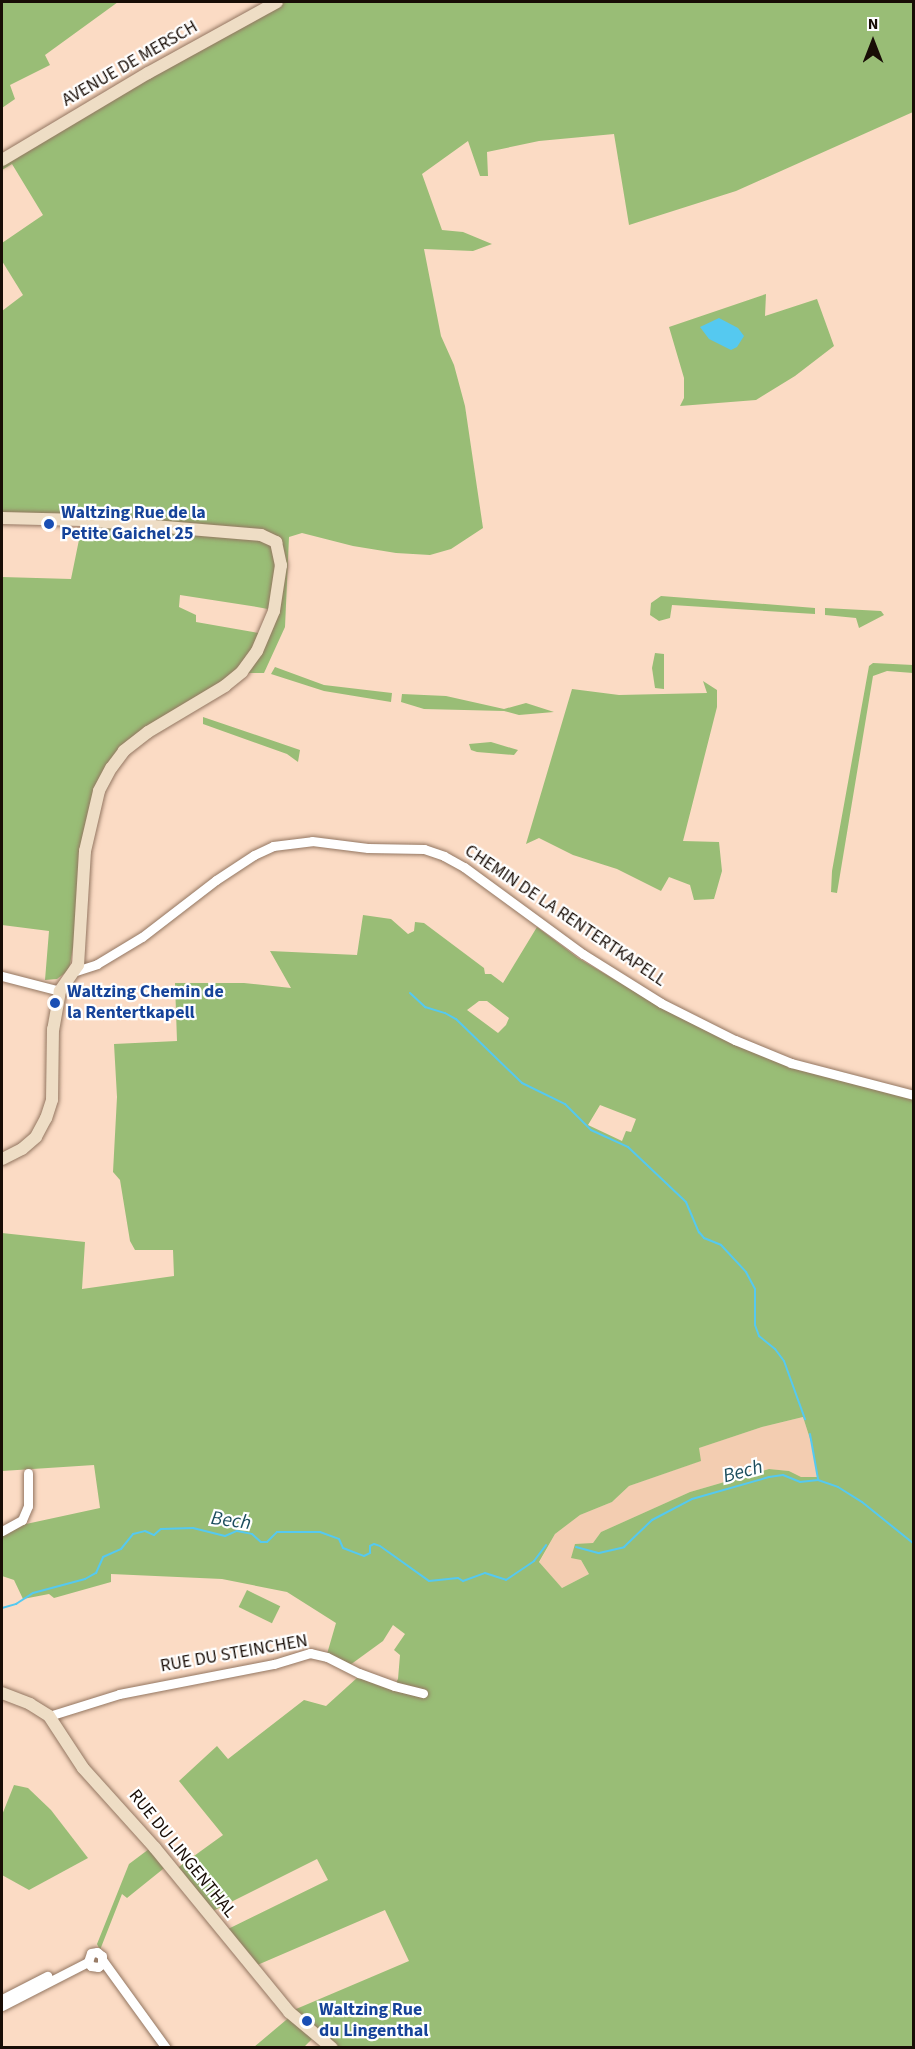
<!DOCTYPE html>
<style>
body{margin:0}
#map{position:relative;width:915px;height:2049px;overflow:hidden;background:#fbdbc4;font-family:"Source Sans 3",sans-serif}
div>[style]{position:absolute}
.built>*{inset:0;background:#f3cdb1}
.green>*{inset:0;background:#99bd76;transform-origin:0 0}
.water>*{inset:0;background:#55c9f0}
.stream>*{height:2px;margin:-1px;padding:0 1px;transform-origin:1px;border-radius:1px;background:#55c9f0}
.roads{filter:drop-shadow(0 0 2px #937661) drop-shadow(0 0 2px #937661)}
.street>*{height:9px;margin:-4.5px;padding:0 4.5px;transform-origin:4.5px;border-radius:4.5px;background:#fff}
.secondary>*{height:12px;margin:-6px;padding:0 6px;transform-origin:6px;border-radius:6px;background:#eeddc5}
.dots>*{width:16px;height:16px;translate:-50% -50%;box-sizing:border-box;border:3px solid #fff;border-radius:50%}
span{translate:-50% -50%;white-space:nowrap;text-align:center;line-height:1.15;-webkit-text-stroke:4.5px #fff;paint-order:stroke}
.street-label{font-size:18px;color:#180d06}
.transit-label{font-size:18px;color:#164399;font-weight:700}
.left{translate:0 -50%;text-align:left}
.water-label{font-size:20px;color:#1d4e5e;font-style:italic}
.frame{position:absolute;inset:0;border:3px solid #180d06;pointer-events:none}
.north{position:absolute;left:843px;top:12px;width:60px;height:60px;-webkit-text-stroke:4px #fff;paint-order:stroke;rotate:0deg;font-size:16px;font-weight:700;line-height:24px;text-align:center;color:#180d06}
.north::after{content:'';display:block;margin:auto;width:21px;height:27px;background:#180d06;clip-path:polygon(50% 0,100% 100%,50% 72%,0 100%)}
</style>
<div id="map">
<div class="built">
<div style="clip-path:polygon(803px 1417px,812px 1445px,818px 1477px,800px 1477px,789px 1471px,769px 1469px,690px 1492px,601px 1532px,581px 1560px,589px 1574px,562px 1588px,539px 1563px,555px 1534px,580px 1515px,612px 1502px,629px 1486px,700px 1461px,698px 1448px,762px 1427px)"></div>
</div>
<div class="green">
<div style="clip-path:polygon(2px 2px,118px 2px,45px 55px,50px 65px,10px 85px,15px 99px,2px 108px)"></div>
<div style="clip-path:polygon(evenodd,277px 2px,913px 2px,913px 112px,736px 191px,629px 225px,614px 134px,539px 141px,487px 152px,488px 176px,480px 176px,468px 141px,422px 174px,442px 230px,463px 232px,492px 244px,473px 251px,424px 249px,441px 336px,454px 365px,465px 406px,483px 528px,451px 549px,430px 555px,396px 553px,353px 546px,302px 533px,289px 537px,285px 627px,264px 673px,248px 673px,229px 690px,151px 737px,126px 756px,115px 771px,104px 794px,94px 829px,69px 970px,57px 979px,45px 980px,49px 931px,2px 925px,2px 577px,71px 579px,82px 525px,2px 514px,2px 311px,23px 295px,2px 261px,2px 243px,43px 215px,12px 164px,2px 170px,2px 161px,277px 2px,180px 595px,257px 607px,273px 610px,264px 634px,196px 622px,196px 615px,179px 607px,180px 595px)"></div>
<div style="clip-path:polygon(766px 294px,765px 316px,817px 299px,834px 346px,795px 376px,756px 400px,680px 406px,684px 398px,684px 378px,669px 327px)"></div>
<div style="clip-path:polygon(661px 596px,815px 608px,815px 614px,672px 605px,670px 618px,659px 621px,650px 615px,651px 603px)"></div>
<div style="clip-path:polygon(825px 608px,881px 611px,884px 615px,859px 628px,856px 618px,825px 615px)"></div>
<div style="clip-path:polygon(655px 653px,664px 654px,664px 689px,655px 688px,652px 668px)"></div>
<div style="clip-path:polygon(873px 663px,913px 665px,913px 673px,887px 671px,873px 676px,837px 893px,831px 892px,832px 871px,869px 666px)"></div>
<div style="clip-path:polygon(275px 667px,324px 685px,392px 693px,391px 702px,324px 691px,271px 674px)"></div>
<div style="clip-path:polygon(703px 681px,717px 690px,717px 707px,683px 841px,719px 842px,722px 871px,714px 899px,694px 900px,690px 885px,669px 877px,661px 891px,617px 869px,573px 855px,539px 838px,526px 844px,572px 689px,619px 695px,707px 693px)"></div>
<div style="clip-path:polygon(402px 694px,446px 696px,504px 709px,526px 703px,554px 712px,519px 715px,504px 711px,424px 709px,401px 702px)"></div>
<div style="clip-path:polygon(203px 717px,300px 750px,298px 762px,287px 754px,203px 724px)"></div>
<div style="clip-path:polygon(491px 742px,518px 750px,514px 755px,477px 752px,471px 750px,469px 744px)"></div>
<div style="clip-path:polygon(evenodd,363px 915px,391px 919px,408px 934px,414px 931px,415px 922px,424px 923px,484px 968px,485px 974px,491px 974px,503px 983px,537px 927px,578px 958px,659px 1006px,790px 1066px,834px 1079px,838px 1071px,913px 1091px,913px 2047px,332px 2048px,316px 2035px,304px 2047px,254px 2047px,292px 2015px,289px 2012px,409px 1961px,385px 1910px,255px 1966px,226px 1930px,328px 1880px,317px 1859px,211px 1912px,176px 1869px,223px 1835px,179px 1781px,217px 1746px,228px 1759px,304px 1700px,326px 1706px,358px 1677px,394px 1686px,398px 1679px,400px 1655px,394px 1650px,405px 1634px,393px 1625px,383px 1641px,350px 1665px,327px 1654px,336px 1623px,287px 1592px,222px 1579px,111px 1574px,111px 1582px,54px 1598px,49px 1594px,23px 1599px,14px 1580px,2px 1576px,2px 1536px,26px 1524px,100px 1508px,94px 1465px,2px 1471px,2px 1233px,85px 1242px,82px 1289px,174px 1276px,173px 1250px,135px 1250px,130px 1241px,120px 1180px,113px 1172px,117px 1097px,114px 1044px,177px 1041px,175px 983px,244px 983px,291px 988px,270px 951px,357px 955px,363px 915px,479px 1001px,487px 1001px,509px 1018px,506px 1025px,498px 1033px,467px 1010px,479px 1001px,363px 915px,600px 1105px,636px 1119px,631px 1132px,626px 1131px,622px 1141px,588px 1125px,600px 1105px,363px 915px,803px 1417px,812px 1445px,818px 1477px,801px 1477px,789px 1471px,769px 1469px,690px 1492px,601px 1532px,593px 1543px,575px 1544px,571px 1558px,581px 1560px,589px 1574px,562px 1588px,539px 1562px,555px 1534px,580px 1515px,612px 1502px,629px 1486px,701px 1461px,699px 1448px,762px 1427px,803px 1417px)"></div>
<div style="left:247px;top:1590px;width:37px;height:19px;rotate:26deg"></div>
<div style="clip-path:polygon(14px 1785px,28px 1788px,51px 1810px,88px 1858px,29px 1890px,2px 1875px,2px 1815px)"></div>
<div style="clip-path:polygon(153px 1846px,168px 1865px,127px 1898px,122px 1894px,100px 1950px,97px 1944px,129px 1864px)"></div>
</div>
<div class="water">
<div style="clip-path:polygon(719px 318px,738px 328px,744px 336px,737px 347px,731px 350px,709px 339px,700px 327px)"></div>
</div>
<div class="stream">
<div style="left:410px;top:993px;width:21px;rotate:43deg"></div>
<div style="left:425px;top:1007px;width:21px;rotate:17deg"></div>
<div style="left:445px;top:1013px;width:13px;rotate:29deg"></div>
<div style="left:456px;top:1019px;width:92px;rotate:44.1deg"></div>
<div style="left:522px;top:1083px;width:48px;rotate:26deg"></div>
<div style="left:565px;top:1104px;width:37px;rotate:45deg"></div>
<div style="left:591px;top:1130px;width:41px;rotate:24.7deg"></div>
<div style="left:628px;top:1147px;width:80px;rotate:43.5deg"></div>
<div style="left:686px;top:1202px;width:33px;rotate:67deg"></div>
<div style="left:699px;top:1232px;width:8px;rotate:50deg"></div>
<div style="left:704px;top:1238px;width:18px;rotate:22deg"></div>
<div style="left:721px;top:1245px;width:37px;rotate:47deg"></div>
<div style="left:746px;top:1272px;width:19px;rotate:62deg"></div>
<div style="left:755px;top:1289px;width:36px;rotate:90deg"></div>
<div style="left:755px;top:1325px;width:12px;rotate:70deg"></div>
<div style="left:759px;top:1336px;width:21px;rotate:39deg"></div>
<div style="left:775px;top:1349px;width:15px;rotate:53deg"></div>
<div style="left:784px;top:1361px;width:62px;rotate:70.1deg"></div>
<div style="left:810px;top:1434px;width:46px;rotate:79.9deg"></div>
<div style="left:576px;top:1547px;width:24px;rotate:15deg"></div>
<div style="left:599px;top:1553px;width:26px;rotate:-13deg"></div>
<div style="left:624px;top:1547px;width:39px;rotate:-44deg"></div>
<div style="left:652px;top:1520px;width:45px;rotate:-27.7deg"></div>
<div style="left:692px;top:1499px;width:80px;rotate:-15.9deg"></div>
<div style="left:769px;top:1477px;width:14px;rotate:-8deg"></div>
<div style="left:783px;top:1475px;width:18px;rotate:22deg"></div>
<div style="left:800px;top:1482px;width:18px;rotate:-6deg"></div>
<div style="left:818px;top:1480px;width:21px;rotate:19deg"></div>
<div style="left:838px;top:1487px;width:28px;rotate:32deg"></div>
<div style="left:862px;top:1502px;width:67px;rotate:38.9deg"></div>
<div style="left:2px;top:1608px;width:15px;rotate:-16deg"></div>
<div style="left:16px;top:1604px;width:20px;rotate:-33deg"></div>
<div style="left:33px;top:1593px;width:54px;rotate:-15.1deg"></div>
<div style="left:85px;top:1579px;width:13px;rotate:-29deg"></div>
<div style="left:96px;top:1573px;width:17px;rotate:-66deg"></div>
<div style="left:103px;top:1557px;width:20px;rotate:-24deg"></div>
<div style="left:121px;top:1549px;width:19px;rotate:-51deg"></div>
<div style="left:133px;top:1534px;width:12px;rotate:-14deg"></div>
<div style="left:145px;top:1531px;width:10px;rotate:24deg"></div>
<div style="left:154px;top:1535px;width:9px;rotate:-41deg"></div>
<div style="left:161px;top:1529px;width:32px;rotate:-2deg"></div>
<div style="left:193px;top:1528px;width:33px;rotate:14deg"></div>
<div style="left:225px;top:1536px;width:13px;rotate:-23deg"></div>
<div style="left:237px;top:1531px;width:15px;rotate:11deg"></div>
<div style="left:252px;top:1534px;width:12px;rotate:42deg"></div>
<div style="left:261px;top:1542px;width:6px"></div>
<div style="left:267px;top:1542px;width:14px;rotate:-45deg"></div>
<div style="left:277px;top:1532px;width:43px"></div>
<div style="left:320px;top:1532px;width:20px;rotate:20deg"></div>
<div style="left:339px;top:1539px;width:10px;rotate:66deg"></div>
<div style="left:343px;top:1548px;width:22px;rotate:21deg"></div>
<div style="left:364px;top:1556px;width:7px;rotate:-27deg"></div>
<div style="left:370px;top:1553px;width:7px;rotate:-90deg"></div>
<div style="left:370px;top:1546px;width:4px;rotate:-27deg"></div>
<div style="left:374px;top:1544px;width:6px;rotate:18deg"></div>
<div style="left:380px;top:1546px;width:60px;rotate:35.5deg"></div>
<div style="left:429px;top:1581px;width:29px;rotate:-6deg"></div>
<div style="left:458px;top:1578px;width:6px;rotate:31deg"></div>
<div style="left:463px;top:1581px;width:23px;rotate:-20deg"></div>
<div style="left:485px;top:1573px;width:22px;rotate:18deg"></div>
<div style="left:506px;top:1580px;width:34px;rotate:-34deg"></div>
<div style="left:534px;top:1561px;width:20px;rotate:-53deg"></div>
</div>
<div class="roads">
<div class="street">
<div style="left:76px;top:971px;width:22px;rotate:-18deg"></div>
<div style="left:97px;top:964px;width:52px;rotate:-31deg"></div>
<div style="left:142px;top:937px;width:93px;rotate:-37.6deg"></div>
<div style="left:216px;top:880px;width:45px;rotate:-33.3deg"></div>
<div style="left:254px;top:855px;width:21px;rotate:-25deg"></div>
<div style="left:273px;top:846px;width:39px;rotate:-7deg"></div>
<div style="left:312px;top:841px;width:56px;rotate:7.1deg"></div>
<div style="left:368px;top:848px;width:56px;rotate:1deg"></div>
<div style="left:424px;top:849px;width:21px;rotate:19deg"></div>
<div style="left:444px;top:856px;width:23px;rotate:29deg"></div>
<div style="left:464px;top:867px;width:147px;rotate:36.2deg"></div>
<div style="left:583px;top:954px;width:92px;rotate:32.1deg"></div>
<div style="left:661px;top:1003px;width:83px;rotate:26.6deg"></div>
<div style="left:735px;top:1040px;width:61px;rotate:22.3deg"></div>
<div style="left:791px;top:1063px;width:127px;rotate:14.6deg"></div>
<div style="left:2px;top:976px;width:60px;rotate:14.5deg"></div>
<div style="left:2px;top:1531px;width:23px;rotate:-29deg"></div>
<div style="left:22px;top:1520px;width:15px;rotate:-67deg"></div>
<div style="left:28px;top:1506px;width:33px;rotate:-90deg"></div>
<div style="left:49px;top:1716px;width:73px;rotate:-17.4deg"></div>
<div style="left:119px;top:1694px;width:158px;rotate:-11deg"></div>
<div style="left:274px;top:1664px;width:38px;rotate:-17deg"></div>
<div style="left:310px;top:1653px;width:17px;rotate:13deg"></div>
<div style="left:327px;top:1657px;width:36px;rotate:27deg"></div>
<div style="left:359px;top:1673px;width:37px;rotate:20deg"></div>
<div style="left:394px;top:1686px;width:30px;rotate:14deg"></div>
<div style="left:103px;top:1961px;width:107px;rotate:54.1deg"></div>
<div style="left:2px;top:1999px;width:51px;rotate:-27.1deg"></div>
<div style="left:2px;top:2006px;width:97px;rotate:-27.1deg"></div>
<div style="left:88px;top:1962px;width:9px;rotate:-72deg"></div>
<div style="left:91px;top:1953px;width:6px;rotate:-9deg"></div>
<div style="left:97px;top:1952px;width:6px;rotate:39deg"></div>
<div style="left:102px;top:1956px;width:8px;rotate:90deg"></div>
<div style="left:102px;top:1964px;width:5px;rotate:143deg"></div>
<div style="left:98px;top:1967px;width:7px;rotate:-172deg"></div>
<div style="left:91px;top:1966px;width:5px;rotate:-127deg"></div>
</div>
<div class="secondary">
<div style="left:2px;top:160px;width:170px;rotate:-30.8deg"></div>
<div style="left:148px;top:73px;width:147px;rotate:-28.8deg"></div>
<div style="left:2px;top:518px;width:80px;rotate:1.4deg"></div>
<div style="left:82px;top:520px;width:180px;rotate:4.8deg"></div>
<div style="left:261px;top:535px;width:17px;rotate:25deg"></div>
<div style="left:276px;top:542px;width:24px;rotate:78deg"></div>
<div style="left:281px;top:565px;width:47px;rotate:98.7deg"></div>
<div style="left:274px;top:611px;width:43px;rotate:113deg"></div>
<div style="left:257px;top:651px;width:26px;rotate:126deg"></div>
<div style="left:242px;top:672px;width:22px;rotate:141deg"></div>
<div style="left:225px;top:686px;width:90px;rotate:149.1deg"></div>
<div style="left:148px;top:732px;width:31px;rotate:142deg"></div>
<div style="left:124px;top:751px;width:21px;rotate:127deg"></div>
<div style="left:111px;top:768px;width:26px;rotate:118deg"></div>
<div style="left:99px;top:791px;width:62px;rotate:103.1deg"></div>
<div style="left:85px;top:851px;width:114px;rotate:93.5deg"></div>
<div style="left:78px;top:965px;width:32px;rotate:125deg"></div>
<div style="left:60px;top:991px;width:39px;rotate:100deg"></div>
<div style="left:53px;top:1029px;width:71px;rotate:90.8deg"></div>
<div style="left:52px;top:1100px;width:19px;rotate:108deg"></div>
<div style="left:46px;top:1118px;width:21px;rotate:118deg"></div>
<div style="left:36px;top:1137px;width:18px;rotate:139deg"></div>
<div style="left:22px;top:1149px;width:22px;rotate:153deg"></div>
<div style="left:2px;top:1693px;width:30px;rotate:21deg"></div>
<div style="left:30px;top:1704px;width:22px;rotate:32deg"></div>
<div style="left:49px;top:1716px;width:62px;rotate:56.8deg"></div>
<div style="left:83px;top:1768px;width:108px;rotate:48deg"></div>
<div style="left:155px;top:1848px;width:212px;rotate:50.7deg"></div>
<div style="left:289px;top:2012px;width:56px;rotate:39.9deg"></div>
</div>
</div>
<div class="dots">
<div style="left:49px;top:524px;background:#1a4fb4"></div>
<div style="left:55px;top:1003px;background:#1a4fb4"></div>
<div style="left:307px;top:2021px;background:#1a4fb4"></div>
</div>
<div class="street-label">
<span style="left:130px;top:64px;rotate:-30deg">AVENUE DE MERSCH</span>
<span style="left:565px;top:916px;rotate:34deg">CHEMIN DE LA RENTERTKAPELL</span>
<span style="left:234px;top:1654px;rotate:-10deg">RUE DU STEINCHEN</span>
<span style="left:182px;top:1854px;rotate:51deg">RUE DU LINGENTHAL</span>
</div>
<div class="transit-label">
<span class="left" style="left:61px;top:524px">Waltzing Rue de la<br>Petite Gaichel 25</span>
<span class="left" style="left:67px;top:1003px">Waltzing Chemin de<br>la Rentertkapell</span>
<span class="left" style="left:319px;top:2021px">Waltzing Rue<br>du Lingenthal</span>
</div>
<div class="water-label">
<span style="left:743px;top:1472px;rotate:-15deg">Bech</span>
<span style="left:231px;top:1521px;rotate:8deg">Bech</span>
</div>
<div class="frame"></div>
<div class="north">N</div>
</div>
